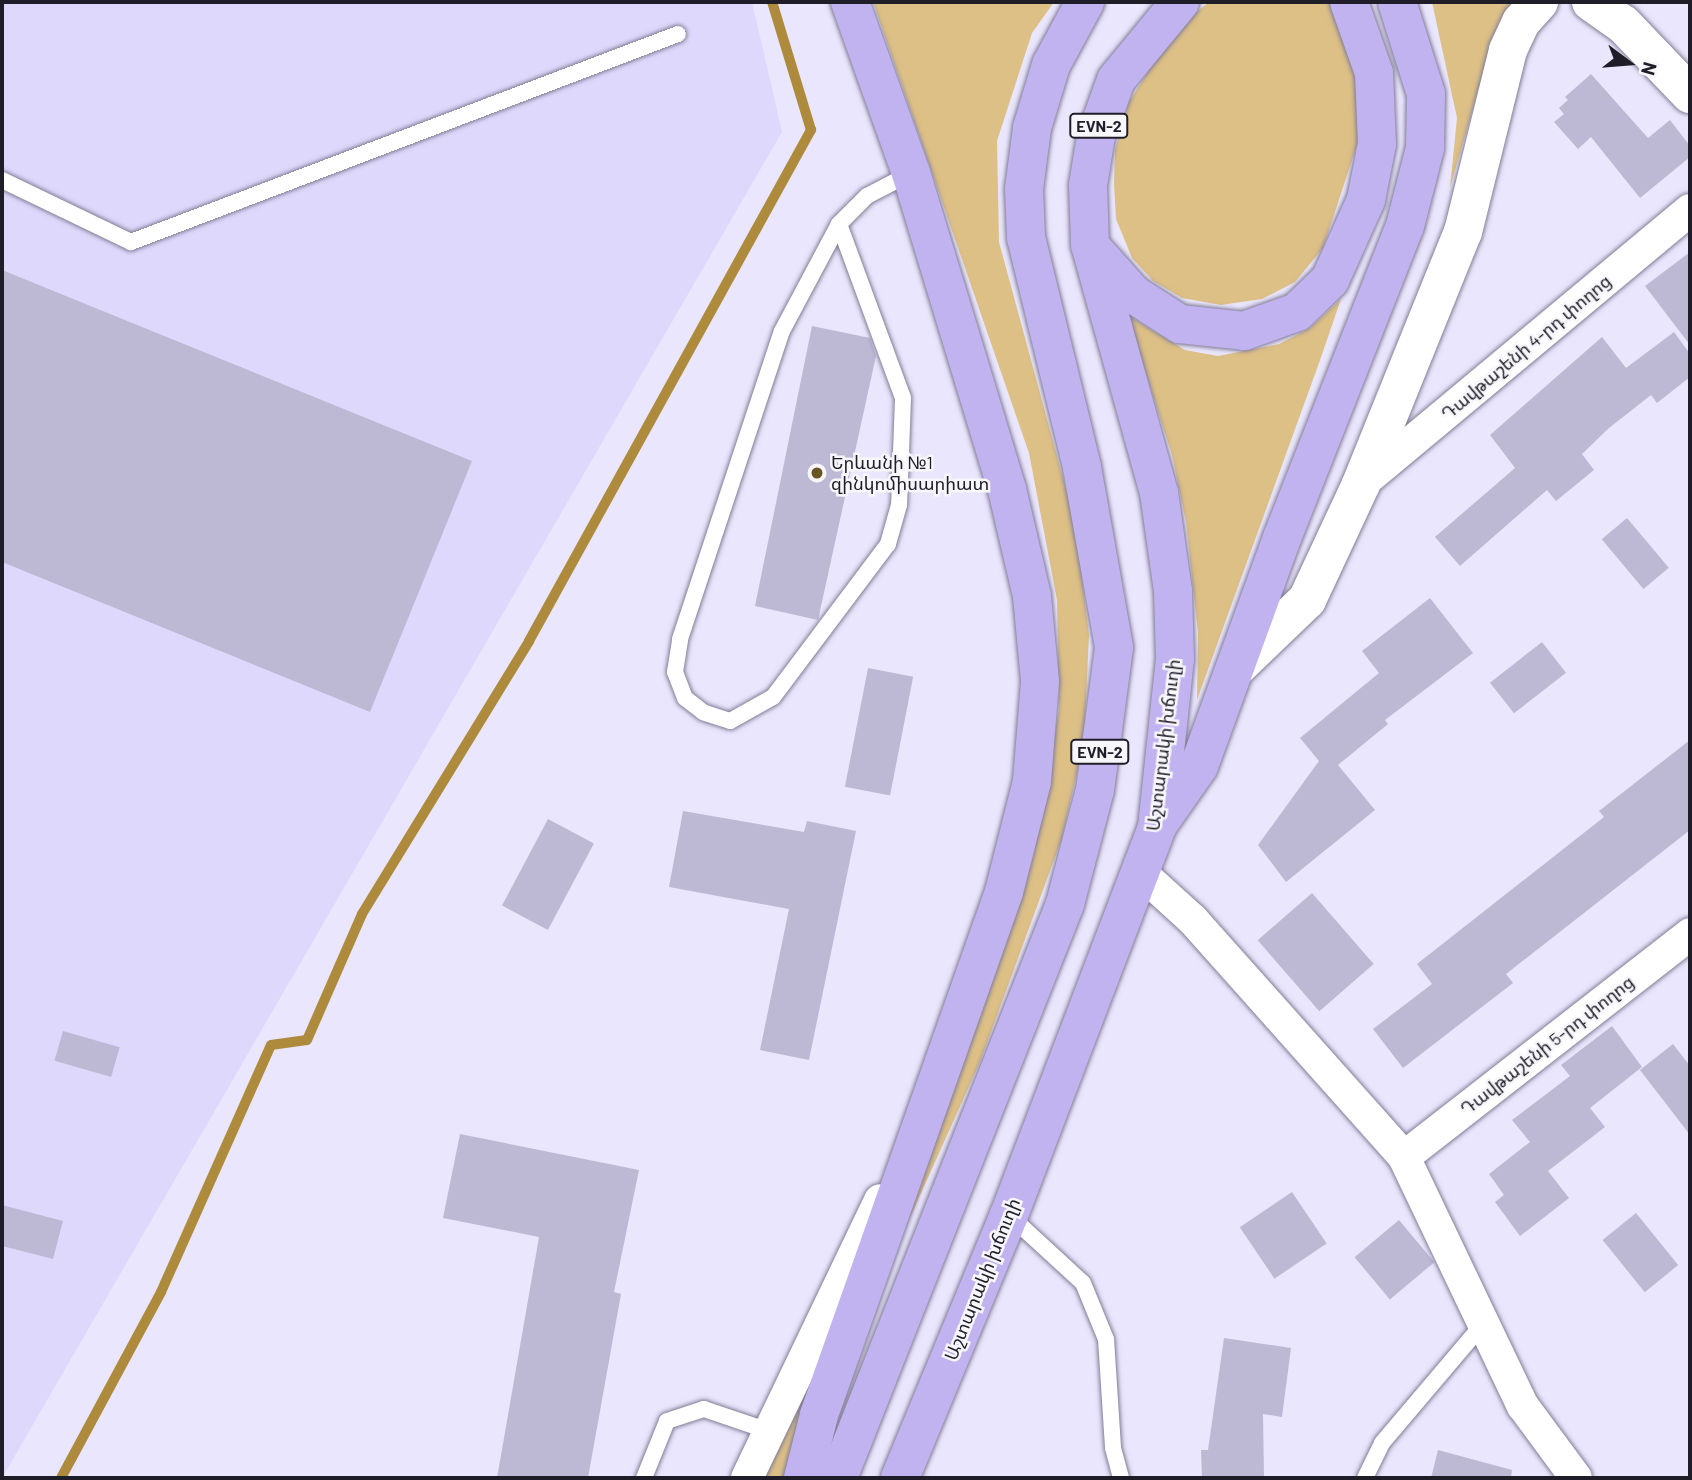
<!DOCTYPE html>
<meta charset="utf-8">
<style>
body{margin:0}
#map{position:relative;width:1692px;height:1480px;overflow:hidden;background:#e9e6fd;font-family:Barlow,"Noto Sans Armenian",sans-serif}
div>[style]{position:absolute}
.built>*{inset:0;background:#ded9fc}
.green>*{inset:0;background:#ddc086}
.stream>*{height:10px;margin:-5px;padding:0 5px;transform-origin:5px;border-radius:5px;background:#ae8b3c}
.building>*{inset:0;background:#bdb9d4;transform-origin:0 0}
.roads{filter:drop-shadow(0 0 2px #817d96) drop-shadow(0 0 2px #817d96)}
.service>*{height:16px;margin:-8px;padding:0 8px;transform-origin:8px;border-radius:8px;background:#fff}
.minor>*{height:32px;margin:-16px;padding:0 16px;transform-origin:16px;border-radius:16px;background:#fff}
.tertiary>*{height:38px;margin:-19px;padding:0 19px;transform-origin:19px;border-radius:19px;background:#fff}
.primary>*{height:38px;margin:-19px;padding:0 19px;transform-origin:19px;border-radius:19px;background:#c1b2f0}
.dots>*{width:19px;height:19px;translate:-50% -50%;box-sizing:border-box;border:4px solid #f7f6fb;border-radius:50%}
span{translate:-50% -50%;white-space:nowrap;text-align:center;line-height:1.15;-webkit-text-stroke:5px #f7f6fb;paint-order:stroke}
.shield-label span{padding:2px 5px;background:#f7f6fb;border:2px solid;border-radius:5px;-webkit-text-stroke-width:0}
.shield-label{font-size:16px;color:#1f1d27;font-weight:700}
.street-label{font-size:18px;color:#1f1d27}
.poi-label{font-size:18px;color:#1f1d27}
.left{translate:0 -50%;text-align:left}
.frame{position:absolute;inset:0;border:4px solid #1f1d27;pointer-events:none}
.north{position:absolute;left:1594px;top:28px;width:70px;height:70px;-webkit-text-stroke:5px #f7f6fb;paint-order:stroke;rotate:106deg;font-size:19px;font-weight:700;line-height:28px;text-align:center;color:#1f1d27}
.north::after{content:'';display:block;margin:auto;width:24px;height:32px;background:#1f1d27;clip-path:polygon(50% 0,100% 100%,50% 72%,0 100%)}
</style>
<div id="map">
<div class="built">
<div style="clip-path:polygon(2px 2px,752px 2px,782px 132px,2px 1478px)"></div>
</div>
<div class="green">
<div style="clip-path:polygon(873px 2px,1054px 2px,1032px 33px,997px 141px,999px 242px,1075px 522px,1089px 635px,1084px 742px,1062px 838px,980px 1062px,904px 1231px,1033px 858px,1059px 709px,1057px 600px,1029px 453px)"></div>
<div style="clip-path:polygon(1209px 2px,1330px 2px,1347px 36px,1359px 81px,1358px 142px,1323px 248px,1295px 282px,1262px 299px,1221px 305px,1182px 298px,1153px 281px,1132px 258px,1116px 219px,1114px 184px,1115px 150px,1129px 102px,1174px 30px)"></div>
<div style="clip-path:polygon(1432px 2px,1518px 2px,1493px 39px,1450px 188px,1457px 118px)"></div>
<div style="clip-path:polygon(1341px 299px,1319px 363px,1197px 700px,1198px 633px,1186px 522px,1172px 455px,1127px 315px,1185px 350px,1218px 356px,1279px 344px,1310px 328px)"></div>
<div style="clip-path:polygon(854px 1273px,788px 1478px,765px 1478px,798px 1397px)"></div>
</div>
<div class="stream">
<div style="left:61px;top:1478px;width:211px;rotate:-61.7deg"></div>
<div style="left:161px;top:1292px;width:270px;rotate:-66deg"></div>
<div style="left:271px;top:1045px;width:36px;rotate:-8deg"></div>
<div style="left:307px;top:1040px;width:137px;rotate:-66.4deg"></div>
<div style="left:362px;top:914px;width:320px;rotate:-58.5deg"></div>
<div style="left:529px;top:641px;width:584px;rotate:-61.11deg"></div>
<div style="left:811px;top:130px;width:134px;rotate:-106.9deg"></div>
</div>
<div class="building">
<div style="clip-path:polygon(1591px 74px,1648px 138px,1670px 120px,1690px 146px,1690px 157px,1640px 198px,1591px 137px,1578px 149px,1554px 122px,1564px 114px,1559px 108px,1568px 100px,1565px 97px)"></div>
<div style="clip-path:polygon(1690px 252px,1690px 345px,1645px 286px)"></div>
<div style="clip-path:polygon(2px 270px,472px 461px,370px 712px,2px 562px)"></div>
<div style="clip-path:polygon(812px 326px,870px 338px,876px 356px,818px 620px,755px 606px)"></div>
<div style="clip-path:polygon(1674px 332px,1690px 354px,1690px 377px,1657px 403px,1651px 395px,1609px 428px,1582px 454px,1594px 470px,1556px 501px,1547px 490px,1460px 566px,1435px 537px,1515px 468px,1490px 435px,1602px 337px,1626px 368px)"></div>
<div style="left:1627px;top:518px;width:65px;height:33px;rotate:50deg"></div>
<div style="clip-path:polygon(1430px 598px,1473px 653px,1385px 720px,1388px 724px,1338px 765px,1375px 810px,1286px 882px,1258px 845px,1319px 761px,1300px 738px,1379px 673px,1362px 651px)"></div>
<div style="left:1542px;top:642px;width:39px;height:66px;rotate:52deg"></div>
<div style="left:868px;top:668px;width:46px;height:121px;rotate:11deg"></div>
<div style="clip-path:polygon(1690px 740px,1690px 830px,1506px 974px,1513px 983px,1403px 1068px,1373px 1029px,1432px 984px,1417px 964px,1604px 817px,1599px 811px)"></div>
<div style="clip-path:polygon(683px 811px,804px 832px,807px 821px,856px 831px,809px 1060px,760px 1050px,789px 909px,669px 887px)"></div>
<div style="left:548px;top:819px;width:52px;height:98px;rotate:28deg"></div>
<div style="left:1312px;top:893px;width:94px;height:72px;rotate:49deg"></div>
<div style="clip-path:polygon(1612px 1026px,1642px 1067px,1590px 1108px,1605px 1127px,1548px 1171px,1569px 1198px,1520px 1236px,1495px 1202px,1504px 1195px,1489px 1174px,1530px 1142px,1512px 1120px,1570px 1076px,1561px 1065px)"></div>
<div style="left:63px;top:1031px;width:59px;height:31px;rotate:16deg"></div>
<div style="clip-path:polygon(1673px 1044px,1690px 1066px,1690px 1135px,1640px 1070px)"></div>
<div style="clip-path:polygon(460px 1134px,639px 1170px,614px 1292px,621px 1294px,588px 1478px,497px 1478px,539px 1237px,443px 1218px)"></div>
<div style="left:1292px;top:1192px;width:62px;height:63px;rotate:56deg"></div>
<div style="clip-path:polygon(2px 1205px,63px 1221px,53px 1259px,2px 1246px)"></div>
<div style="left:1636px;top:1213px;width:67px;height:43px;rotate:51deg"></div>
<div style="left:1399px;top:1220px;width:55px;height:58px;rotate:50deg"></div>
<div style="clip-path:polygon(1224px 1338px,1291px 1348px,1282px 1417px,1263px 1414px,1264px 1478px,1202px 1478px,1201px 1450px,1208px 1450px)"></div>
<div style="clip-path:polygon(1438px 1450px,1512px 1470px,1511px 1478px,1431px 1478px)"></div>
</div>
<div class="roads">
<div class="service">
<div style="left:2px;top:180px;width:143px;rotate:25.7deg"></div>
<div style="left:131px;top:242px;width:585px;rotate:-20.82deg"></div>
<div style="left:839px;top:224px;width:185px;rotate:69.8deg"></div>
<div style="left:903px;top:398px;width:107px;rotate:92.1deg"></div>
<div style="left:899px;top:505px;width:41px;rotate:105.8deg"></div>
<div style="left:888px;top:544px;width:191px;rotate:126.9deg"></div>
<div style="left:773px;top:697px;width:49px;rotate:150.8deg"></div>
<div style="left:730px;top:721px;width:28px;rotate:-162deg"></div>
<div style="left:703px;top:712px;width:23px;rotate:-142deg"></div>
<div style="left:685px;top:698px;width:28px;rotate:-111deg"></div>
<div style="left:675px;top:672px;width:33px;rotate:-81deg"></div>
<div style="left:680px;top:639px;width:324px;rotate:-71.7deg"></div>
<div style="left:782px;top:331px;width:121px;rotate:-62deg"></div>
<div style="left:839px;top:224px;width:40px;rotate:-45deg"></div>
<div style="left:867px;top:196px;width:50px;rotate:-27.6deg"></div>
<div style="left:1009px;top:1215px;width:100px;rotate:42.6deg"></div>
<div style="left:1083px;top:1283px;width:61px;rotate:67.7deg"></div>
<div style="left:1106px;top:1339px;width:109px;rotate:86.3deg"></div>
<div style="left:1113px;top:1448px;width:31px;rotate:75deg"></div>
<div style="left:644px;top:1478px;width:61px;rotate:-68deg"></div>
<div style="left:667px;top:1421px;width:39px;rotate:-18deg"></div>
<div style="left:704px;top:1409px;width:65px;rotate:18.7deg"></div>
<div style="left:1365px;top:1478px;width:39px;rotate:-64deg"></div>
<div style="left:1382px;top:1443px;width:156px;rotate:-49.7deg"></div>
</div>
<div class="minor">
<div style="left:1361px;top:484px;width:428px;rotate:-39.8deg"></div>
<div style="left:1139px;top:871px;width:73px;rotate:42.2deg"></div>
<div style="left:1193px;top:920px;width:317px;rotate:48.3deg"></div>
<div style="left:1404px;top:1157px;width:276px;rotate:64.5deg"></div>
<div style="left:1523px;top:1406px;width:89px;rotate:53.6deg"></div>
<div style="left:1404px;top:1157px;width:363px;rotate:-37.9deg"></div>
<div style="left:747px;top:1478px;width:308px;rotate:-64.4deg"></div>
</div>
<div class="tertiary">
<div style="left:1591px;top:2px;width:39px;rotate:35deg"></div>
<div style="left:1623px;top:24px;width:97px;rotate:46.3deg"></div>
<div style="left:1235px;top:669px;width:100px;rotate:-43.8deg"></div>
<div style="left:1307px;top:600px;width:128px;rotate:-65deg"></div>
<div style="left:1361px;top:484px;width:272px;rotate:-68deg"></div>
<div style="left:1463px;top:232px;width:187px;rotate:-76.1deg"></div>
<div style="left:1508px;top:50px;width:31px;rotate:-65deg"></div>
<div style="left:1521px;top:22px;width:27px;rotate:-48deg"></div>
</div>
<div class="primary">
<div style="left:1094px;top:250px;width:59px;rotate:48.4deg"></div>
<div style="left:1133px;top:294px;width:56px;rotate:32.6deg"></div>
<div style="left:1180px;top:324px;width:64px;rotate:6.2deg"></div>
<div style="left:1244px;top:331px;width:56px;rotate:-19.7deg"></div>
<div style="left:1297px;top:312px;width:46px;rotate:-44.1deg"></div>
<div style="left:1330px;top:280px;width:88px;rotate:-65.8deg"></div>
<div style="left:1366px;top:200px;width:57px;rotate:-78.9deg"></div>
<div style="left:1377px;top:144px;width:71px;rotate:-92.4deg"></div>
<div style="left:1374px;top:73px;width:75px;rotate:-109.4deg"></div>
<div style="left:1160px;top:822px;width:68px;rotate:-55.1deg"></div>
<div style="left:1199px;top:766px;width:243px;rotate:-70deg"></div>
<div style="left:1282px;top:538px;width:335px;rotate:-68.5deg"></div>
<div style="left:1405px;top:226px;width:81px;rotate:-75.6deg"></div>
<div style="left:1425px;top:148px;width:54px;rotate:-88.9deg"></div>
<div style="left:1426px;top:94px;width:96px;rotate:-107.5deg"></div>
<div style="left:803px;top:1478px;width:65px;rotate:-75.7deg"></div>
<div style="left:819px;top:1415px;width:555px;rotate:-70.52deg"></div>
<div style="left:1004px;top:892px;width:114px;rotate:-75.8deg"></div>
<div style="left:1032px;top:781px;width:100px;rotate:-85.4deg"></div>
<div style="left:1040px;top:681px;width:85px;rotate:-95.4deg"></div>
<div style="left:1032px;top:596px;width:110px;rotate:-103.2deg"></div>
<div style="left:1007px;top:489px;width:330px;rotate:-106.9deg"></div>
<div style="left:911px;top:173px;width:182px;rotate:-109.6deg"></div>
<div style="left:838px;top:1478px;width:617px;rotate:-68.42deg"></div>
<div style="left:1065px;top:904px;width:118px;rotate:-75.3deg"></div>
<div style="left:1095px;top:790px;width:144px;rotate:-82.4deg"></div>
<div style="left:1114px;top:647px;width:183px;rotate:-100.1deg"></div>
<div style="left:1082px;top:467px;width:236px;rotate:-103.7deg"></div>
<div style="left:1026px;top:238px;width:49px;rotate:-92.3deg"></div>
<div style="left:1024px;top:189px;width:62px;rotate:-82.5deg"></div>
<div style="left:1032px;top:128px;width:66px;rotate:-73.2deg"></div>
<div style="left:1051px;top:65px;width:72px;rotate:-61.6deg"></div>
<div style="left:900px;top:1478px;width:285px;rotate:-67.5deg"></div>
<div style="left:1009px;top:1215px;width:415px;rotate:-69.1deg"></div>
<div style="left:1157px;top:827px;width:169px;rotate:-83.9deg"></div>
<div style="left:1175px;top:659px;width:68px;rotate:-91.7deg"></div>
<div style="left:1173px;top:591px;width:99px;rotate:-98.1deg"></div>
<div style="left:1159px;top:493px;width:257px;rotate:-105.5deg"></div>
<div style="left:1090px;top:245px;width:60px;rotate:-91.9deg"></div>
<div style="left:1088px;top:185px;width:50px;rotate:-80.7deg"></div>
<div style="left:1096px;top:136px;width:59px;rotate:-70.3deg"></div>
<div style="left:1116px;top:80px;width:101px;rotate:-50.6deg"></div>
</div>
</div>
<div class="dots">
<div style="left:817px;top:473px;background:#6a5424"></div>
</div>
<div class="shield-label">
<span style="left:1099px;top:126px">EVN-2</span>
<span style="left:1100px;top:752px">EVN-2</span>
</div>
<div class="street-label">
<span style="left:1526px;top:347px;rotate:-40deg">Դավթաշենի 4-րդ փողոց</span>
<span style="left:1163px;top:745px;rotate:-83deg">Աշտարակի խճուղի</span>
<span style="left:1547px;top:1045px;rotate:-38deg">Դավթաշենի 5-րդ փողոց</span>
<span style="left:982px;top:1279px;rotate:-68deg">Աշտարակի խճուղի</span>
</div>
<div class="poi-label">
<span class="left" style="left:831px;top:473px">Երևանի №1<br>զինկոմիսարիատ</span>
</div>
<div class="frame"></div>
<div class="north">N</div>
</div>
